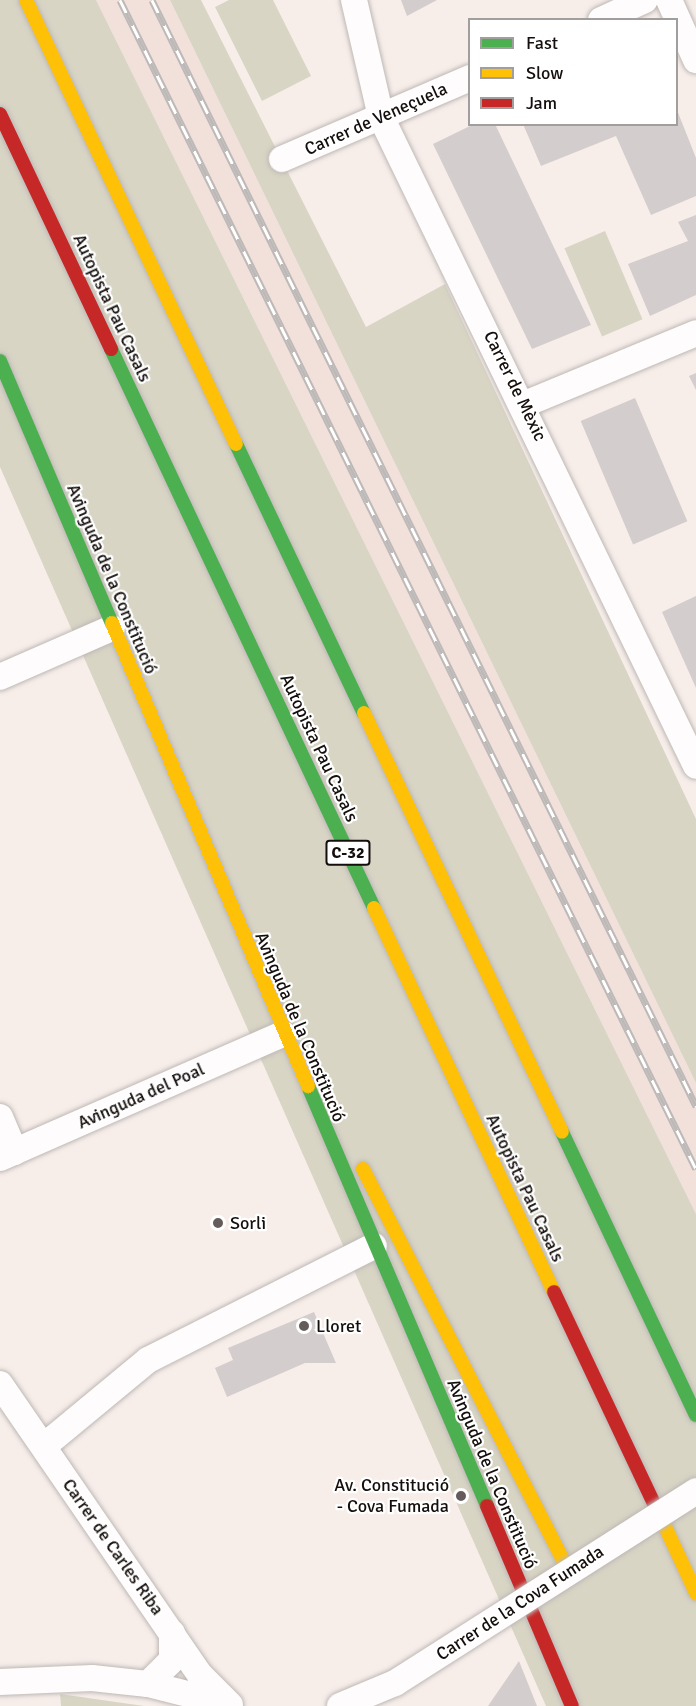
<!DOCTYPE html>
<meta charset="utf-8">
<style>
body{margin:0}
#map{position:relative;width:696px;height:1706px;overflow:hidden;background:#f7eeea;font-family:Signika,sans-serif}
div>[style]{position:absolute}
.built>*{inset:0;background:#f2e1da}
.green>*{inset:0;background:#d8d5c5;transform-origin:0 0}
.building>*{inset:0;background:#d4cdcd;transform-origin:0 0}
.roads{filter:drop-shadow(0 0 2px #beb8b5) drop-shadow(0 0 2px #beb8b5)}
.street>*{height:26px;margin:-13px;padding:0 13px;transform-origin:13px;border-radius:13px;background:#fefcfc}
.fast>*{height:14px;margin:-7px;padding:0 7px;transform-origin:7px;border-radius:7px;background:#4caf50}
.slow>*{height:14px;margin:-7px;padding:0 7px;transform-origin:7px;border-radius:7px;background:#ffc107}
.jam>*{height:14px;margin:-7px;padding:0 7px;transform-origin:7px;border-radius:7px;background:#c62828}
.rail>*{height:7px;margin-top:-3.5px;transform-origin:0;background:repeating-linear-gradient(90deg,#fff 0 14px,#bcb9b8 0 28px);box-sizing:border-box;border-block:2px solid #bcb9b8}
.bridges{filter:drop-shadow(0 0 2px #beb8b5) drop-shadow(0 0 2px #beb8b5)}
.street-bridge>*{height:26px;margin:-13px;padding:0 13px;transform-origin:13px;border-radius:13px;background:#fefcfc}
.dots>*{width:16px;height:16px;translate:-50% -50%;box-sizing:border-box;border:3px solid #fff;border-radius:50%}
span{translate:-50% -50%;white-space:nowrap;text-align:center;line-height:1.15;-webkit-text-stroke:4.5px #fff;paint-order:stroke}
.shield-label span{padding:2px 4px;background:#fff;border:2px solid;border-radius:4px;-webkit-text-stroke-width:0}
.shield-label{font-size:16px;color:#140e0c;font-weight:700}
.street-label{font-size:18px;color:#140e0c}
.poi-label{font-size:18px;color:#140e0c}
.left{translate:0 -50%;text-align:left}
.right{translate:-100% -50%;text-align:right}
.legend{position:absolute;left:468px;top:18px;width:210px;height:108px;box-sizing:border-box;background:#fff;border:2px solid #a19f9e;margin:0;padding:8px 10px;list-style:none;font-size:18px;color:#140e0c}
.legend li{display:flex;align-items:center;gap:12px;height:30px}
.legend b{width:30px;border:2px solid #a19f9e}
</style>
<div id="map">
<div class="built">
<div style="clip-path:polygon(96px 0,170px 0,696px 1083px,696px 1214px)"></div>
</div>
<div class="green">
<div style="clip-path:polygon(0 0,96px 0,696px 1214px,696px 1706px,546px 1706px,0 467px)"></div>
<div style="clip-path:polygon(170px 0,201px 0,366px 327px,445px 284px,696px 819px,696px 1083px)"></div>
<div style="clip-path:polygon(229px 0,273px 0,311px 76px,262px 101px,215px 7px)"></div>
<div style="left:605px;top:231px;width:96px;height:44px;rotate:67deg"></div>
<div style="clip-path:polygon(60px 1694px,144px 1706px,61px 1706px)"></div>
</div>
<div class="building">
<div style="clip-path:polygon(401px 0,437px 0,407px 16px)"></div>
<div style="clip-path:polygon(677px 110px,696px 158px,696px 196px,651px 215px,616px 136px,541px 166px,523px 124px,676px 124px)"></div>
<div style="clip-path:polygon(474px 124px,495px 124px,591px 325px,532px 349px,433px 144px)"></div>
<div style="clip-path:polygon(696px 215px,696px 295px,650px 316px,628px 264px,688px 241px,678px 222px)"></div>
<div style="clip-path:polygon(696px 373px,696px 390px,689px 376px)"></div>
<div style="left:635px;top:398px;width:134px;height:59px;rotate:67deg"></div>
<div style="clip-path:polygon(696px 596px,696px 688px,662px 612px)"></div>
<div style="clip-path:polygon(314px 1312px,336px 1363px,305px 1363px,227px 1397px,215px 1368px,233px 1360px,228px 1348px)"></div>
<div style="clip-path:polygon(519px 1661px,537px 1706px,488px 1706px)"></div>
</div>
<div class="roads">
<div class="street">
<div style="left:354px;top:0;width:120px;rotate:77deg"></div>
<div style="left:381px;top:117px;width:721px;rotate:64.11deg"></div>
<div style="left:669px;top:0;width:66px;rotate:65.8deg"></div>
<div style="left:601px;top:20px;width:48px;rotate:-24.4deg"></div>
<div style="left:282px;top:159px;width:205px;rotate:-23.3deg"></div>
<div style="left:525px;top:404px;width:185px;rotate:-22.5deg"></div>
<div style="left:0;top:677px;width:122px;rotate:-23.6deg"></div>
<div style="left:0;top:1117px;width:38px;rotate:67deg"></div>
<div style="left:0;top:1158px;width:309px;rotate:-23.7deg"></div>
<div style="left:0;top:1384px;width:354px;rotate:55.5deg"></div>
<div style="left:201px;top:1676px;width:41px;rotate:45deg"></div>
<div style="left:44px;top:1446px;width:135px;rotate:-39.6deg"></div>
<div style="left:148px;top:1360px;width:253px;rotate:-26.8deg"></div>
<div style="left:0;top:1682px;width:92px;rotate:-2.5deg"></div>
<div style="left:92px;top:1678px;width:56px;rotate:6.1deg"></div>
<div style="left:148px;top:1684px;width:81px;rotate:14.2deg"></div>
<div style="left:148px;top:1684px;width:34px;rotate:-45deg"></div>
<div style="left:172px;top:1660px;width:27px;rotate:-90deg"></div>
</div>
<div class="fast">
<div style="left:111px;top:349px;width:618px;rotate:64.8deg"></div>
<div style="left:0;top:361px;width:285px;rotate:66.9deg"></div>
<div style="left:236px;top:444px;width:298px;rotate:64.6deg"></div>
<div style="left:308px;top:1086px;width:457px;rotate:66.9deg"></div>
<div style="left:562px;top:1132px;width:313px;rotate:64.7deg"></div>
</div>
<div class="slow">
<div style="left:26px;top:0;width:491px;rotate:64.7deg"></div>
<div style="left:112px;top:623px;width:503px;rotate:67.06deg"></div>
<div style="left:364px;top:713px;width:463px;rotate:64.7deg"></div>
<div style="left:374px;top:908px;width:424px;rotate:64.9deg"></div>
<div style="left:363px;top:1169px;width:453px;rotate:62.9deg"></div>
<div style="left:662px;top:1520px;width:81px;rotate:65deg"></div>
</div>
<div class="jam">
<div style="left:0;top:114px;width:260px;rotate:64.7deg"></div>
<div style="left:554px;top:1292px;width:252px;rotate:64.7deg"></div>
<div style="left:487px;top:1506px;width:217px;rotate:67deg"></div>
</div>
</div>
<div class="rail">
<div style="left:120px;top:0;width:1303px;rotate:63.77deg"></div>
<div style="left:152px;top:0;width:1233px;rotate:63.81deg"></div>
</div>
<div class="bridges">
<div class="street-bridge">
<div style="left:340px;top:1706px;width:60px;rotate:-22.7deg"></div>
<div style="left:395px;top:1683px;width:357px;rotate:-32.5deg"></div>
</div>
</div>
<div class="dots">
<div style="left:218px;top:1223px;background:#635c5a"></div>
<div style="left:304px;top:1326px;background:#635c5a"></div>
<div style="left:461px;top:1496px;background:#635c5a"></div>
</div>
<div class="shield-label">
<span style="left:348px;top:853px">C-32</span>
</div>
<div class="street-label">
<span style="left:376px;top:119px;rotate:-24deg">Carrer de Veneçuela</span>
<span style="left:112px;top:308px;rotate:65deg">Autopista Pau Casals</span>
<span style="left:515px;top:386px;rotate:64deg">Carrer de Mèxic</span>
<span style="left:112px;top:579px;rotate:67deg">Avinguda de la Constitució</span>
<span style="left:319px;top:748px;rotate:65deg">Autopista Pau Casals</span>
<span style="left:300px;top:1027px;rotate:67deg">Avinguda de la Constitució</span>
<span style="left:141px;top:1096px;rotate:-24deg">Avinguda del Poal</span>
<span style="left:525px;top:1188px;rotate:65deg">Autopista Pau Casals</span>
<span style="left:492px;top:1474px;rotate:67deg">Avinguda de la Constitució</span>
<span style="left:113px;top:1547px;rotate:55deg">Carrer de Carles Riba</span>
<span style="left:520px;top:1603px;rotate:-33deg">Carrer de la Cova Fumada</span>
</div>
<div class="poi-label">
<span class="left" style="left:230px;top:1223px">Sorli</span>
<span class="left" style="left:316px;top:1326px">Lloret</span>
<span class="right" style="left:449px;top:1496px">Av. Constitució<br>- Cova Fumada</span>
</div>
<ul class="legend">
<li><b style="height:8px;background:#4caf50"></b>Fast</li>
<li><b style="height:8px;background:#ffc107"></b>Slow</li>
<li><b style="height:8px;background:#c62828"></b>Jam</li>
</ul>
</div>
